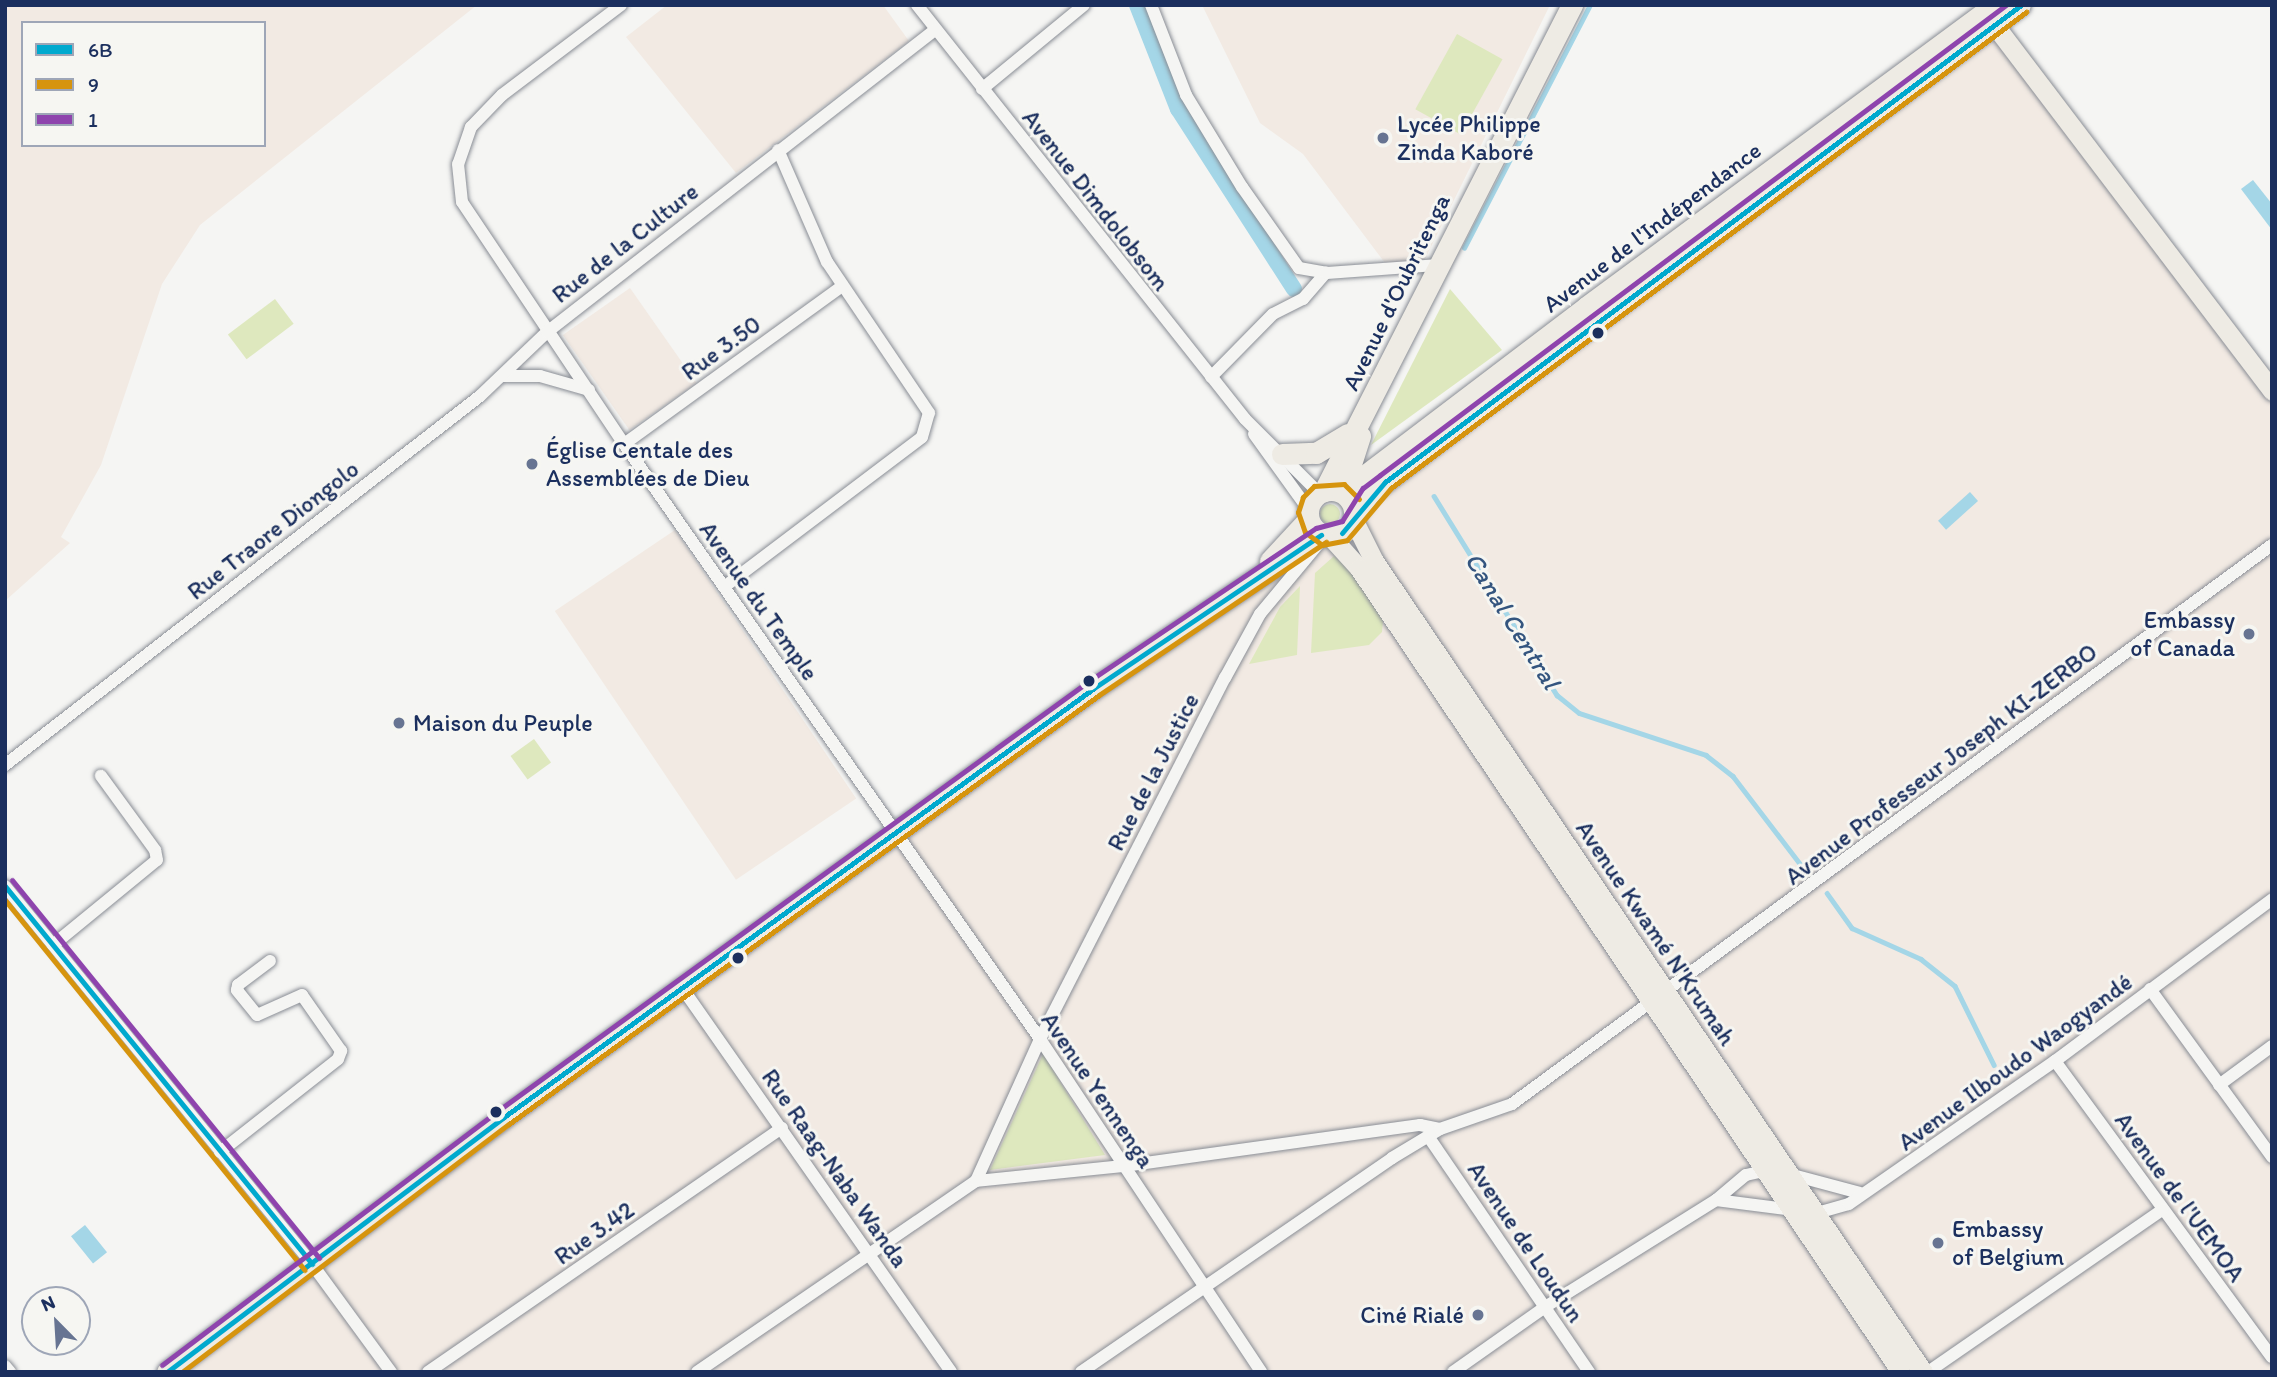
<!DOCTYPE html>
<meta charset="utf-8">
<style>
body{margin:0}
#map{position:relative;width:2277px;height:1377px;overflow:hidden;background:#f5f5f3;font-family:Itim,sans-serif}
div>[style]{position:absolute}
.built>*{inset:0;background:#f2eae3;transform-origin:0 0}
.green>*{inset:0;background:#dee8be;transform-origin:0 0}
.round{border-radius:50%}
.water>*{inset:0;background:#a4d6e7;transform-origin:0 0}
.stream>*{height:4.5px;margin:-2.25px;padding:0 2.25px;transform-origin:2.25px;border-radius:2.25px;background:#a4d6e7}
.canal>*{height:16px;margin:-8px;padding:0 8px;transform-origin:8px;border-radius:8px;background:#a4d6e7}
.roads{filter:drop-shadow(0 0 2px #898d95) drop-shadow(0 0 2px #898d95)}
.minor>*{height:12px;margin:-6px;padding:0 6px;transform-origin:6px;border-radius:6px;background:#f5f5f3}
.primary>*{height:19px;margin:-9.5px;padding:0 9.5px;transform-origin:9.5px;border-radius:9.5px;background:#eeebe4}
.trunk>*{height:21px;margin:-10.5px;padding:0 10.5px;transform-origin:10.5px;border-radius:10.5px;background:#eeebe4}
.trunk>.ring{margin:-10.5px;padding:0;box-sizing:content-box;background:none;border:21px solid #eeebe4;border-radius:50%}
.bus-1>*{height:5px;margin:-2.5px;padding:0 2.5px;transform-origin:2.5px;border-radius:2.5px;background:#00a9ce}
.bus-2>*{height:5px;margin:-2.5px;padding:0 2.5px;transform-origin:2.5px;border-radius:2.5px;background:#d6940e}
.bus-3>*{height:5px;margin:-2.5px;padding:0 2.5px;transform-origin:2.5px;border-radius:2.5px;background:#8e44ad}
.dots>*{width:19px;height:19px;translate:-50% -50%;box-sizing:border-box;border:4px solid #f6f6f2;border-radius:50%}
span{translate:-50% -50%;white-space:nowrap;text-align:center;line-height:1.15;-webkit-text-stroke:6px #f6f6f2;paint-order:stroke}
.poi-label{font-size:24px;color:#1b2f5e}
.left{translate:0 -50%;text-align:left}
.right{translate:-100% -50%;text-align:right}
.street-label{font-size:24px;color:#1b2f5e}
.water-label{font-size:26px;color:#34557f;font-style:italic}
.frame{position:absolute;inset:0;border:7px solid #1b2f5e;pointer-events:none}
.legend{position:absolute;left:21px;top:21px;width:245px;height:126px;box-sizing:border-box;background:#f6f6f2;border:2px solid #9ea6b7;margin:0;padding:9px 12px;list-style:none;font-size:21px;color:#1b2f5e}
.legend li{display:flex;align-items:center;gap:14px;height:35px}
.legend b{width:35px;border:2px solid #9ea6b7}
.north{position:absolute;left:21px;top:1286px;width:70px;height:70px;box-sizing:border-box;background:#f6f6f2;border:2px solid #9ea6b7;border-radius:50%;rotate:336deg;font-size:19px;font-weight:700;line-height:28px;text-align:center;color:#1b2f5e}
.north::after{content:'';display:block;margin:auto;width:24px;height:32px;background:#677492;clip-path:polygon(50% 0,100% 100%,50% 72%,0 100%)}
</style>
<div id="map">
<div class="built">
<div style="clip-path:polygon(evenodd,5px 5px,477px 5px,200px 225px,162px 284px,101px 465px,61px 537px,70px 543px,5px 601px,5px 5px,23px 23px,264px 23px,264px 145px,23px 145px,23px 23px)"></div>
<div style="clip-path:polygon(667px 5px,883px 5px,909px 41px,736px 173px,626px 37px)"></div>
<div style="clip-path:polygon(1202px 5px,1550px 5px,1424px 261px,1385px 263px,1303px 154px,1260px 123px)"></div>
<div style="clip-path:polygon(1994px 25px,2272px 391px,2272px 1372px,166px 1372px,1265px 576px,1354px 516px)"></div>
<div style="left:630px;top:288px;width:116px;height:82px;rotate:55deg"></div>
<div style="left:675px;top:530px;width:324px;height:145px;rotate:56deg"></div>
</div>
<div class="green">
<div style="left:1457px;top:34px;width:52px;height:86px;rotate:29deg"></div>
<div style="clip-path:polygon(1450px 289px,1502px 350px,1371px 445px)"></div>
<div style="left:275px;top:299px;width:31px;height:59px;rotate:53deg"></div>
<div class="round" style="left:1320px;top:504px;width:20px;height:20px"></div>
<div style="clip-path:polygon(1334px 556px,1350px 570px,1383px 621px,1382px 632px,1369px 645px,1311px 653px,1315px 573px)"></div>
<div style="clip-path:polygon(1300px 586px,1297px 655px,1249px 664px,1280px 607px)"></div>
<div style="left:534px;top:739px;width:29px;height:29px;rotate:54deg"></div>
<div style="clip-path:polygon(1043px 1054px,1105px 1155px,990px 1170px)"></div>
</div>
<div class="water">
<div style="clip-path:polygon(2253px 180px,2272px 204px,2272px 230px,2241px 189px)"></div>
<div style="left:1970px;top:492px;width:12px;height:43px;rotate:48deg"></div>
<div style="left:85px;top:1225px;width:35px;height:18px;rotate:51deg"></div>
</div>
<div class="stream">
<div style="left:1464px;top:248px;width:274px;rotate:-62.6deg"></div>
<div style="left:1434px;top:496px;width:234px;rotate:58.3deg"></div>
<div style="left:1557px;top:695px;width:28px;rotate:39deg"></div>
<div style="left:1579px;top:713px;width:134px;rotate:18.3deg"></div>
<div style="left:1706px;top:755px;width:34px;rotate:38deg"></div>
<div style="left:1733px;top:776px;width:117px;rotate:52.6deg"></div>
<div style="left:1827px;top:893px;width:43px;rotate:54.5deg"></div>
<div style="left:1852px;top:928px;width:76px;rotate:24.2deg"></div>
<div style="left:1921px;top:959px;width:43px;rotate:38.5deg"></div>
<div style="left:1955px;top:986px;width:88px;rotate:63.7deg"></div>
</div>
<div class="canal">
<div style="left:1137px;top:5px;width:112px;rotate:68.5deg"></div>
<div style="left:1178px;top:109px;width:214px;rotate:57.2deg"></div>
</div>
<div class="roads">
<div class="minor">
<div style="left:621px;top:5px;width:149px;rotate:142.9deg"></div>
<div style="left:502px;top:95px;width:45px;rotate:134.1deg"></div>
<div style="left:471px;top:127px;width:39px;rotate:109deg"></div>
<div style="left:458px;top:164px;width:38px;rotate:84deg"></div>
<div style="left:462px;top:202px;width:291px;rotate:56.2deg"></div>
<div style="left:624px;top:444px;width:726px;rotate:55.04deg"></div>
<div style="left:1040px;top:1039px;width:400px;rotate:56.4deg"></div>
<div style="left:917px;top:5px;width:528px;rotate:51.61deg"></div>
<div style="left:1245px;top:419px;width:105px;rotate:45deg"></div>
<div style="left:1151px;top:5px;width:97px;rotate:68.7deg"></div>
<div style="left:1186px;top:95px;width:108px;rotate:58.7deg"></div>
<div style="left:1242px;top:187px;width:99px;rotate:54.9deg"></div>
<div style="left:1299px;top:268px;width:27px;rotate:10deg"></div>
<div style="left:982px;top:89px;width:132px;rotate:-39.5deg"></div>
<div style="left:502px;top:376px;width:38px"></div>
<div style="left:540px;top:376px;width:51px;rotate:15.9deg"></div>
<div style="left:1211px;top:377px;width:88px;rotate:-45.5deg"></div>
<div style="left:1273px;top:314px;width:34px;rotate:-27deg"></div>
<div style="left:1303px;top:299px;width:35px;rotate:-49deg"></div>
<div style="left:1326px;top:273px;width:111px;rotate:-4.1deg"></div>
<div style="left:1254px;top:434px;width:92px;rotate:54.2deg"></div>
<div style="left:624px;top:444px;width:269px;rotate:-35.9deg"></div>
<div style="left:724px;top:587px;width:248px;rotate:-37.1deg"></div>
<div style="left:922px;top:437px;width:25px;rotate:-74deg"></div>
<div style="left:929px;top:413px;width:182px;rotate:-124deg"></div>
<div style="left:827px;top:262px;width:122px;rotate:-113.6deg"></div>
<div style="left:5px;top:765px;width:601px;rotate:-37.84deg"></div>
<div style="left:480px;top:396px;width:93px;rotate:-43.7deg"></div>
<div style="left:547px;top:332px;width:492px;rotate:-37.9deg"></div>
<div style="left:5px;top:886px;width:487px;rotate:50.9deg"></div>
<div style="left:312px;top:1264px;width:134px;rotate:53.8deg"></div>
<div style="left:53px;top:945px;width:134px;rotate:-39.3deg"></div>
<div style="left:157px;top:860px;width:10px;rotate:-101deg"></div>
<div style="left:155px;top:850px;width:92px;rotate:-126.1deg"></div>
<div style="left:683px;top:989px;width:467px;rotate:55deg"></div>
<div style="left:2150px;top:989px;width:208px;rotate:54deg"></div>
<div style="left:2055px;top:1061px;width:367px;rotate:53.8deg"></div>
<div style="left:2219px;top:1085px;width:66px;rotate:-36.3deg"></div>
<div style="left:1428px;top:1136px;width:286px;rotate:55.7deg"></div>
<div style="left:220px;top:1152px;width:150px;rotate:-38.2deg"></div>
<div style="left:338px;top:1059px;width:9px;rotate:-69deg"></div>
<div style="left:341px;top:1051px;width:68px;rotate:-124.9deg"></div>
<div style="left:302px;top:995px;width:49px;rotate:156deg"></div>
<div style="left:257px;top:1015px;width:32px;rotate:-129deg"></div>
<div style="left:237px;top:990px;width:5px;rotate:-79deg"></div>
<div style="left:238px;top:985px;width:40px;rotate:-37deg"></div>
<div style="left:1789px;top:1174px;width:73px;rotate:15deg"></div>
<div style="left:976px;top:1181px;width:156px;rotate:-65.7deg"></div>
<div style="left:1040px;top:1039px;width:406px;rotate:-62.9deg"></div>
<div style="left:1225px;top:678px;width:73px;rotate:-61.3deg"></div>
<div style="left:1260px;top:614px;width:94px;rotate:-50.2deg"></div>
<div style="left:1716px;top:1200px;width:102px;rotate:7.3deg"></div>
<div style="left:1817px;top:1213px;width:33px;rotate:-16deg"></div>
<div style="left:1849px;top:1204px;width:251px;rotate:-34.8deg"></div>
<div style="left:2055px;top:1061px;width:271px;rotate:-36.7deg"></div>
<div style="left:5px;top:1366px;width:8px;rotate:50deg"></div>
<div style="left:428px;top:1372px;width:430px;rotate:-34.6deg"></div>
<div style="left:697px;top:1372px;width:338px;rotate:-34.4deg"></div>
<div style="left:976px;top:1181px;width:149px;rotate:-5.8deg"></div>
<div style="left:1124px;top:1166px;width:299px;rotate:-7.9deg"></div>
<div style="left:1420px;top:1125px;width:20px;rotate:11deg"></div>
<div style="left:1081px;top:1372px;width:378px;rotate:-34.5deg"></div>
<div style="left:1392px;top:1158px;width:56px;rotate:-31.1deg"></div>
<div style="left:1440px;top:1129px;width:76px;rotate:-19.1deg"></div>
<div style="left:1512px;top:1104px;width:943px;rotate:-36.34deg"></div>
<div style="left:1453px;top:1372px;width:113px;rotate:-35.2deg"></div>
<div style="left:1545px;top:1307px;width:202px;rotate:-32deg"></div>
<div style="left:1716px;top:1200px;width:39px;rotate:-40deg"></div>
<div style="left:1746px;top:1175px;width:23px;rotate:-13deg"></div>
<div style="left:1928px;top:1372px;width:285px;rotate:-34.7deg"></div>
</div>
<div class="primary">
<div style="left:1987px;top:15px;width:472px;rotate:52.8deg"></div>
<div style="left:1346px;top:495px;width:28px;rotate:-48deg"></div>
<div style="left:1365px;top:474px;width:278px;rotate:-37.2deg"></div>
<div style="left:1586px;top:306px;width:506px;rotate:-36.49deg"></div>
<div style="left:1354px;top:516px;width:27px;rotate:-54deg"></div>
<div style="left:1370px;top:494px;width:125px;rotate:-37.5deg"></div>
<div style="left:1469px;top:418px;width:689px;rotate:-36.8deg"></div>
<div style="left:1353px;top:519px;width:47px;rotate:63.4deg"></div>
<div style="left:1374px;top:561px;width:979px;rotate:55.9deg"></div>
<div style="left:1330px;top:536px;width:43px;rotate:47.8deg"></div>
<div style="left:1359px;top:568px;width:970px;rotate:56.01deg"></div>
</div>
<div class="trunk">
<div style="left:1282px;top:454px;width:34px;rotate:-2deg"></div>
<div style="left:1316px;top:453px;width:37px;rotate:-31deg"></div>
<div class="ring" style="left:1308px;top:490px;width:25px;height:25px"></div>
<div style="left:1324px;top:491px;width:546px;rotate:-62.97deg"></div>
<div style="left:1342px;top:492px;width:59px;rotate:-72.2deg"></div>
<div style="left:1270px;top:561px;width:56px;rotate:-47.2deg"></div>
<div style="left:167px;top:1372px;width:423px;rotate:-37.1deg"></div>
<div style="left:504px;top:1117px;width:729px;rotate:-36.02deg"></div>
<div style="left:1094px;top:688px;width:274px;rotate:-34deg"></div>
</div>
</div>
<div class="bus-1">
<div style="left:1342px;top:533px;width:67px;rotate:-49.9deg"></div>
<div style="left:1385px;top:482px;width:795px;rotate:-36.87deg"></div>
<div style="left:5px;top:886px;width:487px;rotate:50.9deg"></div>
<div style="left:167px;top:1372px;width:423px;rotate:-37.1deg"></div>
<div style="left:504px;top:1117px;width:729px;rotate:-36.02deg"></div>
<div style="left:1094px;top:688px;width:274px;rotate:-34deg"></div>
</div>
<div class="bus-2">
<div style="left:1359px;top:499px;width:21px;rotate:-135deg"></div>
<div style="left:1344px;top:484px;width:30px;rotate:176deg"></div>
<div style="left:1314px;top:486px;width:16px;rotate:135deg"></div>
<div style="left:1303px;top:497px;width:16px;rotate:108deg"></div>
<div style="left:1298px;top:512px;width:21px;rotate:71deg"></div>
<div style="left:1305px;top:532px;width:21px;rotate:37deg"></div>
<div style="left:1322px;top:545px;width:25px;rotate:-11deg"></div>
<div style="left:1347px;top:540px;width:68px;rotate:-49.8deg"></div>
<div style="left:1391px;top:488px;width:794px;rotate:-36.86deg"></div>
<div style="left:5px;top:900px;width:476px;rotate:51deg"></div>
<div style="left:182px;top:1372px;width:410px;rotate:-37.2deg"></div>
<div style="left:509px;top:1124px;width:729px;rotate:-36.02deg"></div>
<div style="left:1099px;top:695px;width:274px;rotate:-34deg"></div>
</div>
<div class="bus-3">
<div style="left:12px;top:880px;width:487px;rotate:50.9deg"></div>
<div style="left:162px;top:1365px;width:423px;rotate:-37.1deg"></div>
<div style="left:499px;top:1110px;width:729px;rotate:-36.02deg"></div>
<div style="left:1089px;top:681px;width:274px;rotate:-34deg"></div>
<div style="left:1316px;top:528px;width:27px;rotate:-15deg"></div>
<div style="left:1342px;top:521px;width:39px;rotate:-58deg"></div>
<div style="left:1363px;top:488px;width:21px;rotate:-37deg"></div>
<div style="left:1380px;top:475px;width:783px;rotate:-36.9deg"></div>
</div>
<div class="dots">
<div style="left:1383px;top:138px;background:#677492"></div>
<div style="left:1598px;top:333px;background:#1b2f5e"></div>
<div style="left:532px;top:464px;background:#677492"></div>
<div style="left:2249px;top:634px;background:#677492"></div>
<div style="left:1089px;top:681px;background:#1b2f5e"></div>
<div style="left:399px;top:723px;background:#677492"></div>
<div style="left:738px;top:958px;background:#1b2f5e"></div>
<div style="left:496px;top:1112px;background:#1b2f5e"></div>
<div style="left:1938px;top:1243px;background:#677492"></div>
<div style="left:1478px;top:1315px;background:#677492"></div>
</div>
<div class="poi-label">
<span class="left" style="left:1397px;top:138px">Lycée Philippe<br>Zinda Kaboré</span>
<span class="left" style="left:546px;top:464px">Église Centale des<br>Assemblées de Dieu</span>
<span class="right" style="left:2235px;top:634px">Embassy<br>of Canada</span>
<span class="left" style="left:413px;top:723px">Maison du Peuple</span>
<span class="left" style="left:1952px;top:1243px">Embassy<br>of Belgium</span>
<span class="right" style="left:1464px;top:1315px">Ciné Rialé</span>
</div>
<div class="street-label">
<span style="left:1096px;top:200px;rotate:52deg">Avenue Dimdolobsom</span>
<span style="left:1652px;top:227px;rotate:-37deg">Avenue de l'Indépendance</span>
<span style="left:625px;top:243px;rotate:-38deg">Rue de la Culture</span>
<span style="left:1396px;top:292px;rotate:-64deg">Avenue d'Oubritenga</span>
<span style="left:721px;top:348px;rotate:-36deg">Rue 3.50</span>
<span style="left:273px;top:530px;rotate:-38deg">Rue Traore Diongolo</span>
<span style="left:759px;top:601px;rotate:55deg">Avenue du Temple</span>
<span style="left:1941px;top:764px;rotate:-37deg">Avenue Professeur Joseph KI-ZERBO</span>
<span style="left:1153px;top:772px;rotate:-63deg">Rue de la Justice</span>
<span style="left:1656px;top:933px;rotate:56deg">Avenue Kwamé N'Krumah</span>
<span style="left:2015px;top:1062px;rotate:-36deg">Avenue Ilboudo Waogyandé</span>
<span style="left:1098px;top:1090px;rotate:56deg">Avenue Yennenga</span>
<span style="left:835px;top:1168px;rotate:55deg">Rue Raag-Naba Wanda</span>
<span style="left:2180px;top:1197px;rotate:54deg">Avenue de l'UEMOA</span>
<span style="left:594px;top:1233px;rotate:-35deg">Rue 3.42</span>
<span style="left:1526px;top:1242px;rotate:56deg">Avenue de Loudun</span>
</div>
<div class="water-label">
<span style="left:1512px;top:621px;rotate:58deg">Canal Central</span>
</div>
<div class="frame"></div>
<ul class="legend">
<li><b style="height:9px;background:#00a9ce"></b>6B</li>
<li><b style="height:9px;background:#d6940e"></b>9</li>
<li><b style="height:9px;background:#8e44ad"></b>1</li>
</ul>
<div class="north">N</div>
</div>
